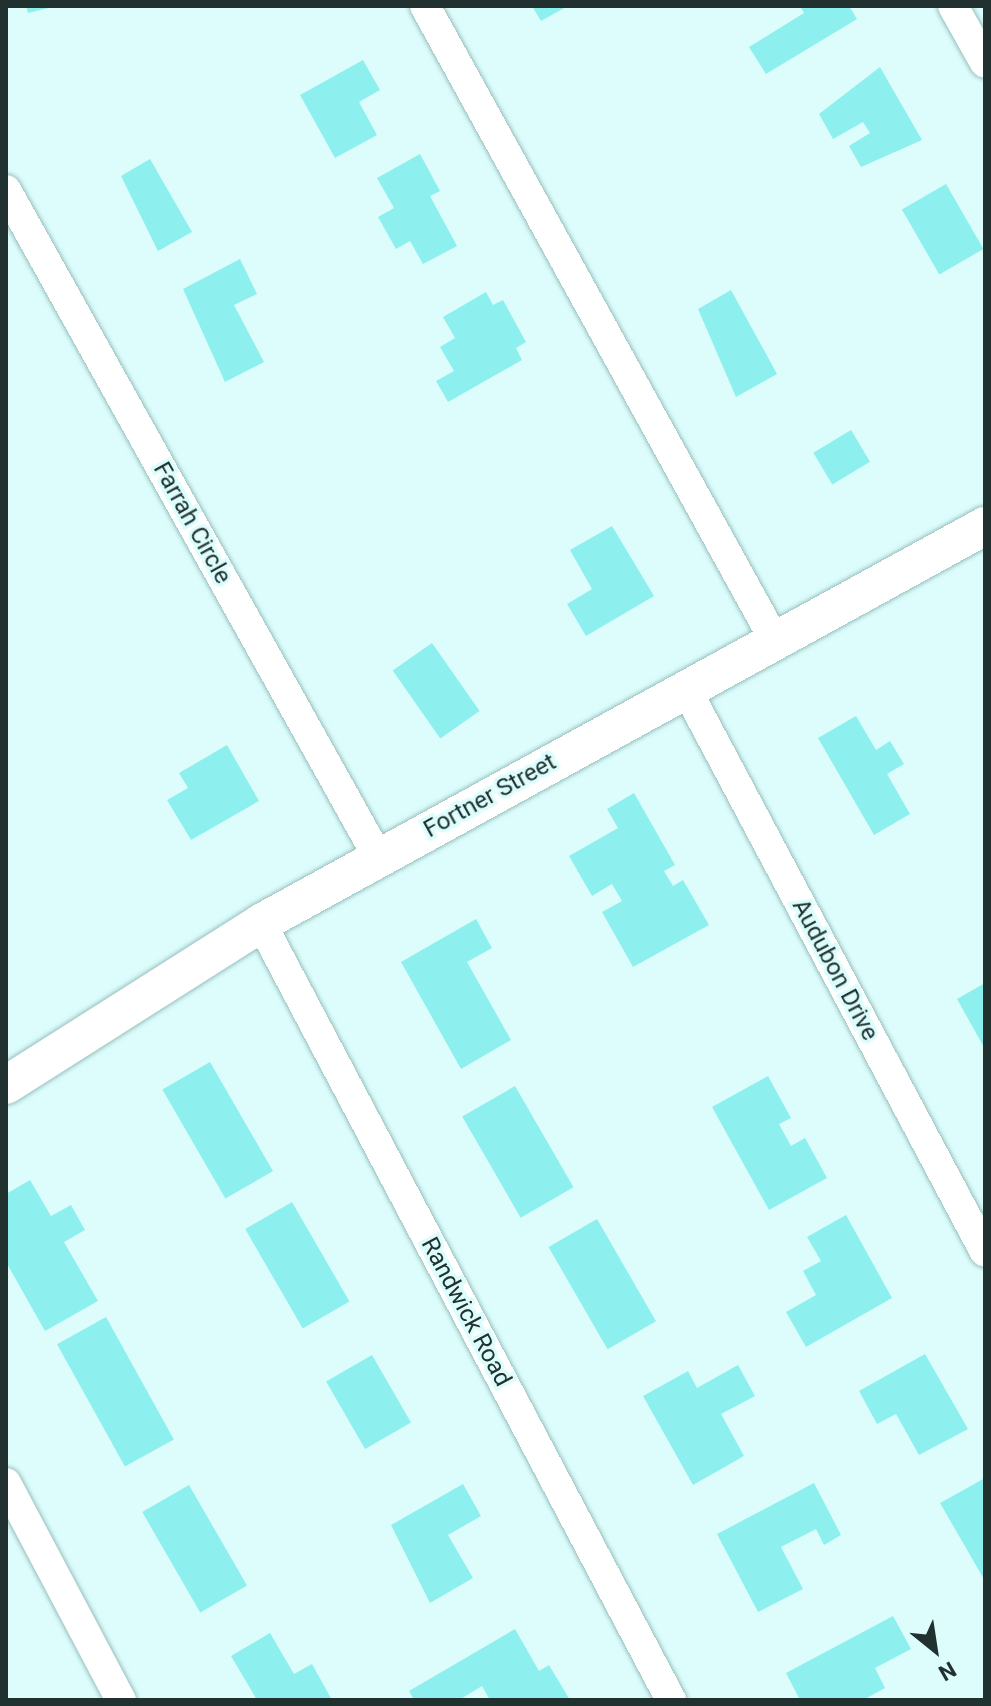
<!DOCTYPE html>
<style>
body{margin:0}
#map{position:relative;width:991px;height:1706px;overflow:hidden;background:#dcfdfc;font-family:Roboto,sans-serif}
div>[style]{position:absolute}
.building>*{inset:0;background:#8df0ee;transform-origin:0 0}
.roads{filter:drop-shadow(0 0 2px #97bfbd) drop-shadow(0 0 2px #97bfbd)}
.minor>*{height:30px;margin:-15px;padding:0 15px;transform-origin:15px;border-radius:15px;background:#fff}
.tertiary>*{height:38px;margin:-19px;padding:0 19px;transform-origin:19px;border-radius:19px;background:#fff}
span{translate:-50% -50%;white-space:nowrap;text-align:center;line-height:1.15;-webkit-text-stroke:7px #dcfdfc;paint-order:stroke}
.street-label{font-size:24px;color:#203130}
.frame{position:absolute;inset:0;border:8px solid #203130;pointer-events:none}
.north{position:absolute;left:895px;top:1610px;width:80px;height:80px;-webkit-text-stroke:6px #dcfdfc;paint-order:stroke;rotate:150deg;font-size:22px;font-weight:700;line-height:32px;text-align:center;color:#203130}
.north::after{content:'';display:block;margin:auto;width:28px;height:36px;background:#203130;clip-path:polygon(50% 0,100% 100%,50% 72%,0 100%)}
</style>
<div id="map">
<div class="building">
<div style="clip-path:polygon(26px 6px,53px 6px,53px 7px,28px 13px)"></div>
<div style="clip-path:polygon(532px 6px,568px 6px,541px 21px)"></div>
<div style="clip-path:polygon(800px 6px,849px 6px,857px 19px,766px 74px,749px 47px,804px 13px)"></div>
<div style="clip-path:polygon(363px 60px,380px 90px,359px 102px,377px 135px,335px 158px,300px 95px)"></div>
<div style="clip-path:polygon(880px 67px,922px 140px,861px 167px,849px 146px,870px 133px,863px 122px,833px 139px,819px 114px)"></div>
<div style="clip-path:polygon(420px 154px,440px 191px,430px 196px,457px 246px,423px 264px,410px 241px,396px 249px,378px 217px,394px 208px,377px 178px)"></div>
<div style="clip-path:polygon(150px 159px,192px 232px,158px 251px,121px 176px)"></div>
<div style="left:946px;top:184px;width:75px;height:51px;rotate:60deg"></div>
<div style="clip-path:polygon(240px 259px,257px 294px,234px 305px,264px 362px,225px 382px,183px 289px)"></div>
<div style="clip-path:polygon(731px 290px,777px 374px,736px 397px,698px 309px)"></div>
<div style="clip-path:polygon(486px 292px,493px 305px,503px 300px,526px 342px,516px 348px,522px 360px,448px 402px,436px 381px,454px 371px,440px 347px,455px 338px,443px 317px)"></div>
<div style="left:851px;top:430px;width:37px;height:44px;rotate:59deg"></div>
<div style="clip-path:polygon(612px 526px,654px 596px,586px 636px,567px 604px,592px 589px,570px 550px)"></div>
<div style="left:432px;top:643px;width:83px;height:48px;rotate:55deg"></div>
<div style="clip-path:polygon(856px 716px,876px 750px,890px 741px,904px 764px,887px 774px,910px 814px,874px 835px,818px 738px)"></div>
<div style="clip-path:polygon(227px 745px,259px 801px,191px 840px,167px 800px,188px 788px,179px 773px)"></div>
<div style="clip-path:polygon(634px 793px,675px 865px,664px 871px,673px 886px,683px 880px,709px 925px,633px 967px,602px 912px,622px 901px,612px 884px,592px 896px,569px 856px,618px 828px,607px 809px)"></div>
<div style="clip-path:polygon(476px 919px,492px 948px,467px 962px,511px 1040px,461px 1069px,401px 962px)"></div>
<div style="clip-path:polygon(985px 983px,985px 1049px,957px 999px)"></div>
<div style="left:210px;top:1062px;width:126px;height:55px;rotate:60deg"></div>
<div style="clip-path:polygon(768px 1076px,791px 1118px,779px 1124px,791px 1146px,805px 1138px,827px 1178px,769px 1210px,712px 1107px)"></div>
<div style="left:515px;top:1086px;width:117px;height:61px;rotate:60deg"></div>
<div style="clip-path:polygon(30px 1180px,51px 1216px,71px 1205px,85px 1230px,64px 1242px,98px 1301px,45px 1331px,6px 1262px,6px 1194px)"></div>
<div style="left:292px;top:1202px;width:115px;height:54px;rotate:60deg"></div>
<div style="clip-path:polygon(846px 1215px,892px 1298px,806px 1347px,786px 1312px,816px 1295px,803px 1271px,821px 1261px,807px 1237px)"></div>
<div style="left:597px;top:1219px;width:118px;height:56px;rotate:60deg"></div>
<div style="left:106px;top:1317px;width:140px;height:56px;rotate:61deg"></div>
<div style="clip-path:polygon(925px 1354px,968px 1429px,919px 1455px,896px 1414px,877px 1424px,859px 1391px)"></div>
<div style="left:372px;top:1355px;width:78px;height:53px;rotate:60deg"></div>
<div style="clip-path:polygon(738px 1365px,755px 1396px,721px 1414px,744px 1456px,693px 1485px,643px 1396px,688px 1371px,697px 1388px)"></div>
<div style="clip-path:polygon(985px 1478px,985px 1581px,940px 1503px)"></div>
<div style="clip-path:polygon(814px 1483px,841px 1535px,824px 1545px,816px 1529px,781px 1547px,803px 1589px,758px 1612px,717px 1534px)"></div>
<div style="clip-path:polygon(463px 1484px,481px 1516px,448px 1535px,473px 1578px,430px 1603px,391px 1525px)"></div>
<div style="left:189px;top:1485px;width:116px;height:54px;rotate:60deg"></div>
<div style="clip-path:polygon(893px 1616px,911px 1649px,875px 1668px,885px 1688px,863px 1700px,800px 1700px,786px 1673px)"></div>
<div style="clip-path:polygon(515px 1629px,539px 1671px,549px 1665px,570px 1700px,490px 1700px,482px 1686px,459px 1700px,414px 1700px,409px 1691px)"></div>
<div style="clip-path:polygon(270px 1633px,294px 1674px,312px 1664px,332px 1700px,257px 1700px,231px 1656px)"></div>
</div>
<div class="roads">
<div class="minor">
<div style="left:425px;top:6px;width:725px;rotate:61.14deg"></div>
<div style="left:953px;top:6px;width:65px;rotate:60.7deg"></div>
<div style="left:6px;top:190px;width:764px;rotate:60.85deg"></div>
<div style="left:686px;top:689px;width:637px;rotate:62.03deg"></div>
<div style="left:261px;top:923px;width:879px;rotate:62.18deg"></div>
<div style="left:6px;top:1483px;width:246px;rotate:62.1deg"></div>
</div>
<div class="tertiary">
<div style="left:6px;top:1085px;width:302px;rotate:-32.4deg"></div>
<div style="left:261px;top:923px;width:826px;rotate:-28.74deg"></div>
</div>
</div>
<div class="street-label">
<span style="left:192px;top:523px;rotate:61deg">Farrah Circle</span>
<span style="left:490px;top:796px;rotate:-29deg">Fortner Street</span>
<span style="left:835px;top:970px;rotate:62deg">Audubon Drive</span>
<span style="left:466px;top:1312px;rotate:62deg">Randwick Road</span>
</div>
<div class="frame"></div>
<div class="north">N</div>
</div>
